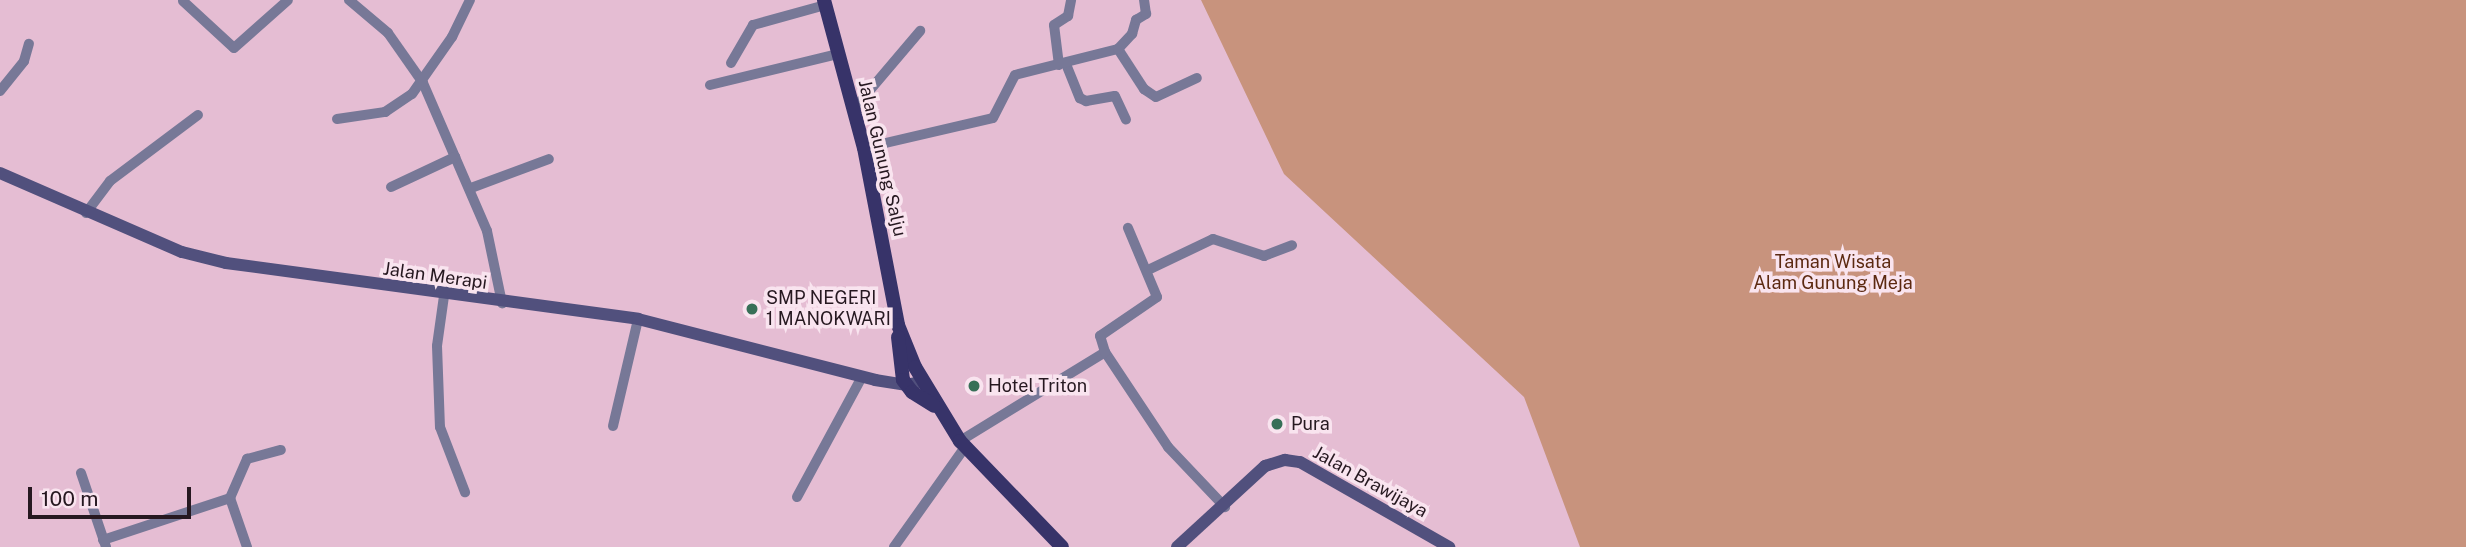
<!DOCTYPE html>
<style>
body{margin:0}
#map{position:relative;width:2466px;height:547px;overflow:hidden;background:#e5bdd3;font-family:"Public Sans",sans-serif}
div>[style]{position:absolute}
.green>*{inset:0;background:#c8937d}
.street>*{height:10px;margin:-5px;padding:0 5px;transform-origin:5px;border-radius:5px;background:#777897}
.secondary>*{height:12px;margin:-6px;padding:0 6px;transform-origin:6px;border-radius:6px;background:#51507d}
.primary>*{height:14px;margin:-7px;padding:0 7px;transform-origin:7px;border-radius:7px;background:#373369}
.dots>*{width:19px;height:19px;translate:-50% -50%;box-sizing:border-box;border:4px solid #f9e4ef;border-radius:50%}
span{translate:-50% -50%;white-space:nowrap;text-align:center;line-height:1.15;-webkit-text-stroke:7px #f9e4ef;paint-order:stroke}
.street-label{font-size:18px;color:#261820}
.park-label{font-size:18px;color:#5c2911}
.poi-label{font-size:18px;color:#261820}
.left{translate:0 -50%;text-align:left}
.scale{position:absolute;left:28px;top:487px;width:163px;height:32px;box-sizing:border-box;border:4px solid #261820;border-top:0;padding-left:9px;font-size:21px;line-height:24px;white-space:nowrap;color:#261820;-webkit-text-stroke:5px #f9e4ef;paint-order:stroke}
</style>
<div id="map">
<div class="green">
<div style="clip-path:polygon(1201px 0,2466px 0,2466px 547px,1580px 547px,1524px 397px,1284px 174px)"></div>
</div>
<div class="street">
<div style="left:349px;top:0;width:51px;rotate:40.2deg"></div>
<div style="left:388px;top:33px;width:61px;rotate:55deg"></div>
<div style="left:423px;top:83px;width:161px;rotate:66.6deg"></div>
<div style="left:487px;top:231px;width:74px;rotate:78.2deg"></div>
<div style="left:183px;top:1px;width:69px;rotate:42.7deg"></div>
<div style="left:234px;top:48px;width:72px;rotate:-41.6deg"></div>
<div style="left:1118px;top:49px;width:48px;rotate:57deg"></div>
<div style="left:1144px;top:89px;width:14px;rotate:34deg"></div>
<div style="left:1156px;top:97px;width:45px;rotate:-24.9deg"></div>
<div style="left:731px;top:63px;width:44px;rotate:-59.9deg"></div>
<div style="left:753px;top:25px;width:75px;rotate:-15.5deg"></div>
<div style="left:1066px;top:64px;width:37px;rotate:68deg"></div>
<div style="left:1080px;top:98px;width:7px;rotate:27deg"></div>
<div style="left:1086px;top:101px;width:29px;rotate:-10deg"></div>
<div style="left:1115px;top:96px;width:26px;rotate:65deg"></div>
<div style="left:1059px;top:65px;width:40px;rotate:-97.1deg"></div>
<div style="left:1054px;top:25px;width:17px;rotate:-33deg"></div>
<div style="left:1068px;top:16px;width:16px;rotate:-79deg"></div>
<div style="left:710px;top:85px;width:132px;rotate:-13.6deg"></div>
<div style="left:0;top:91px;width:38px;rotate:-51deg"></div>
<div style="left:24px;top:61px;width:18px;rotate:-74deg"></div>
<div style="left:853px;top:110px;width:104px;rotate:-49.7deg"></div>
<div style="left:337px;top:119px;width:49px;rotate:-8.3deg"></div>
<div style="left:385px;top:112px;width:32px;rotate:-34deg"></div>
<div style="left:412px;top:94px;width:70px;rotate:-54.9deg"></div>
<div style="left:452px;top:37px;width:41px;rotate:-64.1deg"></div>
<div style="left:864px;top:148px;width:132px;rotate:-13.1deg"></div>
<div style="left:993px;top:118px;width:48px;rotate:-62.9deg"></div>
<div style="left:1015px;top:75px;width:106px;rotate:-14.2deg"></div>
<div style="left:1118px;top:49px;width:21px;rotate:-47deg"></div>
<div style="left:1132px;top:34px;width:15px;rotate:-74deg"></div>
<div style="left:1136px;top:20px;width:12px;rotate:-31deg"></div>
<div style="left:1146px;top:14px;width:14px;rotate:-98deg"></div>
<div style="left:391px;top:187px;width:71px;rotate:-25.1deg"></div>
<div style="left:471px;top:188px;width:83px;rotate:-20.4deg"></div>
<div style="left:86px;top:213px;width:40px;rotate:-53deg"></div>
<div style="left:110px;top:181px;width:110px;rotate:-36.9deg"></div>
<div style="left:1148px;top:270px;width:72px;rotate:-25.5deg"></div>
<div style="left:1213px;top:239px;width:54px;rotate:18.4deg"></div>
<div style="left:1264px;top:256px;width:30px;rotate:-21deg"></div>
<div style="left:444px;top:296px;width:50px;rotate:98deg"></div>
<div style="left:437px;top:346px;width:81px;rotate:87.9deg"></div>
<div style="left:440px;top:427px;width:70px;rotate:69deg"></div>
<div style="left:1105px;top:352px;width:114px;rotate:56.4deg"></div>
<div style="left:1168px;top:447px;width:83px;rotate:46.5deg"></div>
<div style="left:613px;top:426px;width:110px;rotate:-76.8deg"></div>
<div style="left:960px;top:441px;width:170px;rotate:-31.5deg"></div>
<div style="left:1105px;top:352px;width:17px;rotate:-107deg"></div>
<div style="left:1100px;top:336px;width:69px;rotate:-34.4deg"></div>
<div style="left:1157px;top:297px;width:75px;rotate:-112.8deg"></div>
<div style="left:81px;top:473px;width:78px;rotate:71.3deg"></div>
<div style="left:797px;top:497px;width:136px;rotate:-61.6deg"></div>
<div style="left:230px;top:498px;width:52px;rotate:70.9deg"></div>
<div style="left:103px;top:540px;width:134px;rotate:-18.3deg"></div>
<div style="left:230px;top:498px;width:43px;rotate:-66.4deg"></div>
<div style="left:247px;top:459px;width:35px;rotate:-15deg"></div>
<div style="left:894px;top:547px;width:123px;rotate:-54.6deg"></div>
</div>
<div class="secondary">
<div style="left:0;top:173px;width:198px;rotate:23.5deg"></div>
<div style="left:182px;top:252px;width:45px;rotate:14deg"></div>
<div style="left:226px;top:263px;width:416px;rotate:7.7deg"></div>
<div style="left:638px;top:319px;width:245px;rotate:14.4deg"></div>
<div style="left:875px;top:380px;width:31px;rotate:9deg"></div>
<div style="left:906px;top:385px;width:16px;rotate:-11deg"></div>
<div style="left:1177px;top:547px;width:120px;rotate:-42.6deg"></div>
<div style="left:1265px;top:466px;width:21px;rotate:-17deg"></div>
<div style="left:1285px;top:460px;width:15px;rotate:8deg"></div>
<div style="left:1300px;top:462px;width:172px;rotate:29.7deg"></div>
</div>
<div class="primary">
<div style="left:824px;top:0;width:153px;rotate:74.9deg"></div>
<div style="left:864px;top:148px;width:180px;rotate:79.1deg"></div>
<div style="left:898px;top:325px;width:45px;rotate:68deg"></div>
<div style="left:915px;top:367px;width:87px;rotate:58.7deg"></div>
<div style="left:960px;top:441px;width:147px;rotate:46.1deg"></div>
<div style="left:898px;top:337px;width:43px;rotate:83.4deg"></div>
<div style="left:903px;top:380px;width:15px;rotate:53deg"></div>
<div style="left:912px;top:392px;width:26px;rotate:32deg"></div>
</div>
<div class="dots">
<div style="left:752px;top:309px;background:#376f57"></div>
<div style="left:974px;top:386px;background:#376f57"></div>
<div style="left:1277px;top:424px;background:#376f57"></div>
</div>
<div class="street-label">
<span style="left:882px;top:158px;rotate:77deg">Jalan Gunung Salju</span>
<span style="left:435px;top:276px;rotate:8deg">Jalan Merapi</span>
<span style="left:1370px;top:482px;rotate:29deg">Jalan Brawijaya</span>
</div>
<div class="park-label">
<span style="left:1833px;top:273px">Taman Wisata<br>Alam Gunung Meja</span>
</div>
<div class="poi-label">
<span class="left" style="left:766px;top:309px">SMP NEGERI<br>1 MANOKWARI</span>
<span class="left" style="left:988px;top:386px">Hotel Triton</span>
<span class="left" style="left:1291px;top:424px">Pura</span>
</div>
<div class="scale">100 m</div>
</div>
